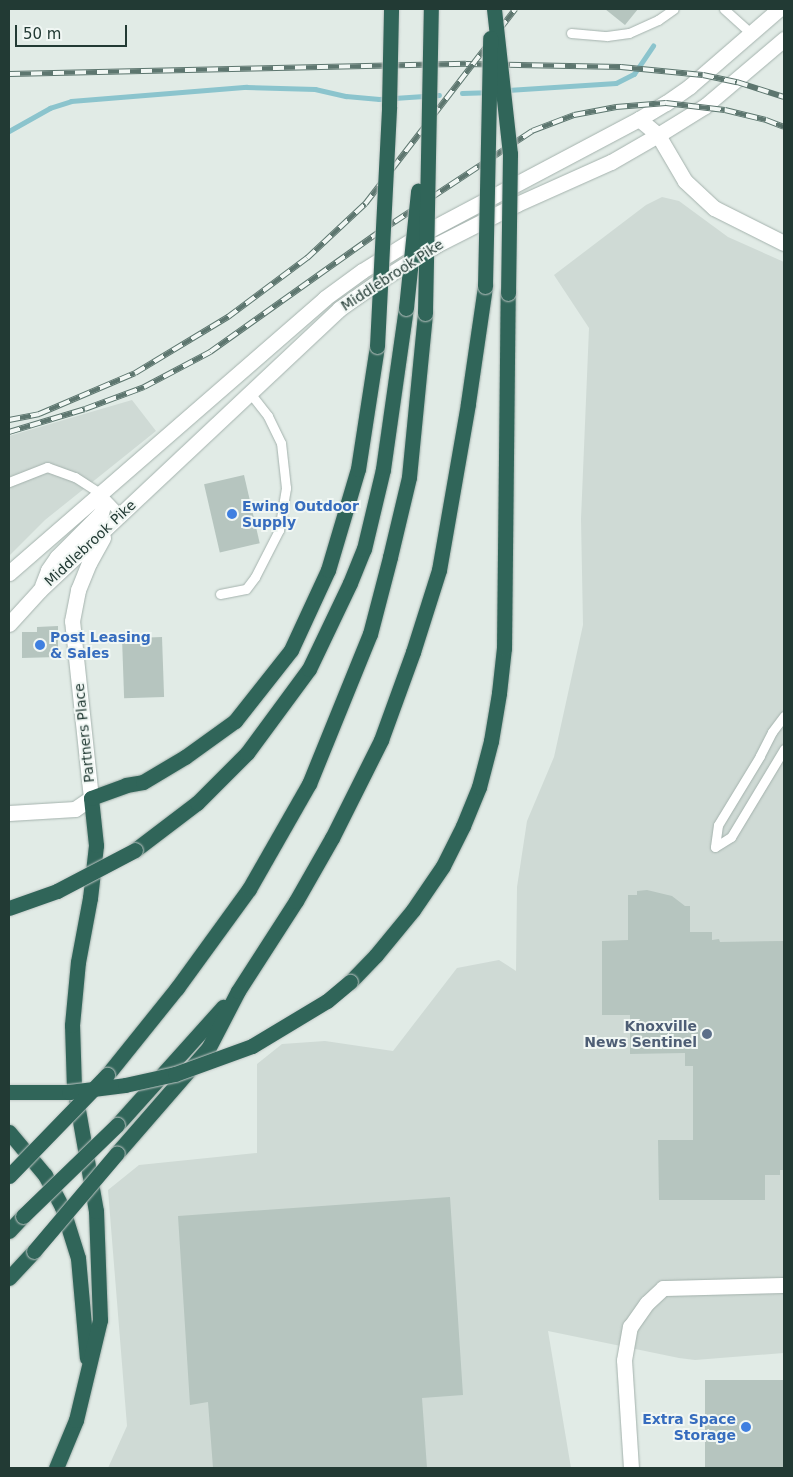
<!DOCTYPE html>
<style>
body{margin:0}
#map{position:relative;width:793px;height:1477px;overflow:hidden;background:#e1ebe6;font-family:"DejaVu Sans",sans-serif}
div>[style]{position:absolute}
.built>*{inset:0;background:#cfdad5}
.stream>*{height:4.5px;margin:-2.25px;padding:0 2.25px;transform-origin:2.25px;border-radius:2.25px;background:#8bc4cd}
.building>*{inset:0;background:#b6c5bf;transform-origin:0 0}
.roads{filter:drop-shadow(0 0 1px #a4b2ad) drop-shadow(0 0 1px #a4b2ad)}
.service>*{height:9px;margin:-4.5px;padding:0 4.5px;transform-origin:4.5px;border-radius:4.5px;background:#fff}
.minor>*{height:15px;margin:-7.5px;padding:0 7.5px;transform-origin:7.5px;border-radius:7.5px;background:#fff}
.secondary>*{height:15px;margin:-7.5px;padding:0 7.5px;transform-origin:7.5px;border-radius:7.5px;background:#fff}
.motorway>*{height:15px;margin:-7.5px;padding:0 7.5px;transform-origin:7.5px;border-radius:7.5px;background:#306559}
.rail>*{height:5.5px;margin-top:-2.75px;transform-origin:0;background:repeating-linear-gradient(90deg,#f1f7f4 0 11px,#5d766f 0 22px);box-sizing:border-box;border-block:1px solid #5d766f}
.bridges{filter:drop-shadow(0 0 1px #c1c8c6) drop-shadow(0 0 1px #c1c8c6)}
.motorway-bridge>*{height:15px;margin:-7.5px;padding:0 7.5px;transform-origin:7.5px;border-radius:7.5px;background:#306559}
.dots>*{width:14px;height:14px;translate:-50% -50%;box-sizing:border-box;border:2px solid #f1f7f4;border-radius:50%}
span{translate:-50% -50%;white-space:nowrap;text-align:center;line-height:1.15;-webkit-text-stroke:4px #f1f7f4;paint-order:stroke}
.street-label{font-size:14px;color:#223a34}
.shop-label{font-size:14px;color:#366cbe;font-weight:700}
.left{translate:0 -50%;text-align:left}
.right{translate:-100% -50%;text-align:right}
.service-label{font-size:14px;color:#4e5e75;font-weight:700}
.frame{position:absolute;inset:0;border:10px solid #223a34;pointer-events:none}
.scale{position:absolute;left:15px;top:25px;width:112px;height:22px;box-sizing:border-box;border:2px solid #223a34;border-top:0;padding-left:6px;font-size:15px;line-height:18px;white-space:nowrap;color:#223a34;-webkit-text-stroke:4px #f1f7f4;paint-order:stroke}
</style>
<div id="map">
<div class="built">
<div style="clip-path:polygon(662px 197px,679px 201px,728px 237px,784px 262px,784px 1353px,695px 1360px,679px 1358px,548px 1331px,571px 1468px,108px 1468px,127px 1426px,108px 1190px,139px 1165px,257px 1153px,257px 1064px,282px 1044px,325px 1041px,393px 1051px,457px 968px,499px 960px,516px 971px,517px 887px,527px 821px,554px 757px,583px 625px,581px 519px,589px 328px,554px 275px,646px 205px)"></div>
<div style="clip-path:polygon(132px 400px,156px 431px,45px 520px,9px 556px,9px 436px)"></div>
</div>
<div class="stream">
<div style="left:507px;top:90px;width:109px;rotate:-3.7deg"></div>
<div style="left:616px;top:83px;width:20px;rotate:-27deg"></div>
<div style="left:634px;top:74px;width:34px;rotate:-56deg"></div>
<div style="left:462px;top:93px;width:24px;rotate:-2deg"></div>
<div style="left:9px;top:131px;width:47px;rotate:-29.3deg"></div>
<div style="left:50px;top:108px;width:22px;rotate:-18deg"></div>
<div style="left:71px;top:101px;width:176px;rotate:-4.6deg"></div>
<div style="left:246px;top:87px;width:69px;rotate:1.7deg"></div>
<div style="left:315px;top:89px;width:32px;rotate:13deg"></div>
<div style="left:346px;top:96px;width:33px;rotate:5deg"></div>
<div style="left:379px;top:99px;width:60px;rotate:-3.8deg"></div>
</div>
<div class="building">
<div style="clip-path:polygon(605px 9px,638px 9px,625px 25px)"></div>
<div style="left:244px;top:475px;width:70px;height:41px;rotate:77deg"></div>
<div style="clip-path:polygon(58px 626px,58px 657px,22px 658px,22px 632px,37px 632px,37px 627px)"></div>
<div style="left:162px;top:637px;width:60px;height:40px;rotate:88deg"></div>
<div style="clip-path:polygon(647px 890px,672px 896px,685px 906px,690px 906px,690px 932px,712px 932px,712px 940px,719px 939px,720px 942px,784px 941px,784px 1170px,780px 1170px,780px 1175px,765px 1175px,765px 1200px,659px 1200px,658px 1140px,693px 1140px,693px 1066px,685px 1066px,685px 1053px,630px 1054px,630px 1015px,602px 1015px,602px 941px,628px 940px,628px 895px,637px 895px,637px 891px)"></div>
<div style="clip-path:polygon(450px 1197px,463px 1395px,422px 1398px,427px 1468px,213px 1468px,208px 1402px,190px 1405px,178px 1216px)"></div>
<div style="left:784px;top:1380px;width:88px;height:79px;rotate:90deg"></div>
</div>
<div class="roads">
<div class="service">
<div style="left:724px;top:9px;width:36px;rotate:42deg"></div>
<div style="left:571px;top:33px;width:36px;rotate:5deg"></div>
<div style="left:607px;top:36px;width:22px;rotate:-8deg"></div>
<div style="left:629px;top:33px;width:32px;rotate:-24deg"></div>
<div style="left:658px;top:20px;width:19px;rotate:-35deg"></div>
<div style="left:9px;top:482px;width:41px;rotate:-21.5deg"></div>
<div style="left:47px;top:467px;width:30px;rotate:20deg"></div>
<div style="left:75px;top:477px;width:30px;rotate:33deg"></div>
<div style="left:100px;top:493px;width:30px;rotate:46deg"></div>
<div style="left:220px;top:594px;width:26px;rotate:-11deg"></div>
<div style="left:246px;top:589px;width:15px;rotate:-53deg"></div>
<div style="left:255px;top:577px;width:53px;rotate:-62.9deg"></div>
<div style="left:279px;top:530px;width:43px;rotate:-80.5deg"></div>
<div style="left:286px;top:488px;width:45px;rotate:-96.3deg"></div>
<div style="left:281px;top:443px;width:30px;rotate:-116deg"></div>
<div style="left:268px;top:416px;width:29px;rotate:-128deg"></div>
<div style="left:784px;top:716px;width:20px;rotate:127deg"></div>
<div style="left:772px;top:732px;width:27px;rotate:117deg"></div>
<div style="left:760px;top:756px;width:81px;rotate:121.3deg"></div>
<div style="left:718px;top:825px;width:22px;rotate:98deg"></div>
<div style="left:715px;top:847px;width:19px;rotate:-32deg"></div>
<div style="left:731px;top:837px;width:103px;rotate:-58.9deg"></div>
</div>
<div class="minor">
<div style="left:639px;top:119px;width:25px;rotate:40deg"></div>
<div style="left:658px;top:135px;width:53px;rotate:59.6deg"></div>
<div style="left:685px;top:181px;width:40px;rotate:43deg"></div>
<div style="left:714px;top:208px;width:78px;rotate:26.6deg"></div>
<div style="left:631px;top:1468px;width:108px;rotate:-93.7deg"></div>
<div style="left:624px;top:1360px;width:34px;rotate:-80deg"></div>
<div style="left:630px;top:1327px;width:29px;rotate:-55deg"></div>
<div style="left:647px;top:1303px;width:22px;rotate:-43deg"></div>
<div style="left:663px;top:1288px;width:121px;rotate:-1.4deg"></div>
</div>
<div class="secondary">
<div style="left:9px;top:573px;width:419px;rotate:-41deg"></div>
<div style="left:325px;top:298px;width:46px;rotate:-36.1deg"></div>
<div style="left:362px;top:271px;width:68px;rotate:-31.8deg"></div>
<div style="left:420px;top:235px;width:248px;rotate:-27.9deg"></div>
<div style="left:639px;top:119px;width:31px;rotate:-31deg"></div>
<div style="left:666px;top:103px;width:29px;rotate:-35deg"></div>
<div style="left:690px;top:86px;width:118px;rotate:-40.9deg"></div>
<div style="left:42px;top:586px;width:17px;rotate:-69deg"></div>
<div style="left:48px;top:570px;width:16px;rotate:-55deg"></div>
<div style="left:57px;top:557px;width:62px;rotate:-45deg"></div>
<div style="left:101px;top:513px;width:7px;rotate:-74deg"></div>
<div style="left:103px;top:506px;width:13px;rotate:-103deg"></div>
<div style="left:9px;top:624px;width:46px;rotate:-47.6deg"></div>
<div style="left:40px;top:590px;width:410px;rotate:-43.2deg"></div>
<div style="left:339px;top:309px;width:45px;rotate:-35.1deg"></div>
<div style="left:376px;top:283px;width:73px;rotate:-32.2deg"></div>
<div style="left:438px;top:244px;width:89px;rotate:-26.9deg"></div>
<div style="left:517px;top:204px;width:103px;rotate:-24.1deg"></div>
<div style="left:611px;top:162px;width:54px;rotate:-29.9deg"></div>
<div style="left:658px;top:135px;width:55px;rotate:-31.7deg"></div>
<div style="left:705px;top:106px;width:104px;rotate:-40.3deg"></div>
<div style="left:9px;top:813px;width:66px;rotate:-3.5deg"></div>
<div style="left:75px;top:809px;width:19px;rotate:-35deg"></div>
<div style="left:91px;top:798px;width:178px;rotate:-96.1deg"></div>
<div style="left:72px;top:621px;width:32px;rotate:-79deg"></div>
<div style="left:78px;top:590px;width:29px;rotate:-68deg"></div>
<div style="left:89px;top:563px;width:29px;rotate:-61deg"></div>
</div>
<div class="motorway">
<div style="left:135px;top:850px;width:78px;rotate:-37.2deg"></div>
<div style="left:197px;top:803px;width:71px;rotate:-45deg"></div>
<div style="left:247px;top:753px;width:104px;rotate:-53.6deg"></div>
<div style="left:309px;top:669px;width:95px;rotate:-64.5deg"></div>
<div style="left:350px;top:583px;width:37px;rotate:-68deg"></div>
<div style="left:364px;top:549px;width:82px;rotate:-76.6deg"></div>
<div style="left:383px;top:469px;width:163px;rotate:-81.9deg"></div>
<div style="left:350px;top:982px;width:37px;rotate:-46deg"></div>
<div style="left:376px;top:955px;width:58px;rotate:-50.6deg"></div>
<div style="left:413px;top:910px;width:53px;rotate:-55.7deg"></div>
<div style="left:443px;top:866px;width:45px;rotate:-63.4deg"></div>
<div style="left:463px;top:826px;width:42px;rotate:-67.7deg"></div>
<div style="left:479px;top:787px;width:48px;rotate:-75.4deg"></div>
<div style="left:491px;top:741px;width:49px;rotate:-80.5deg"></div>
<div style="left:499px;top:693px;width:45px;rotate:-83.7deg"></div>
<div style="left:504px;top:648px;width:355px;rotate:-89.4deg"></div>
<div style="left:107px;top:1075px;width:112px;rotate:-51.2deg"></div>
<div style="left:177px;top:988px;width:122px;rotate:-54deg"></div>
<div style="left:249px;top:889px;width:121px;rotate:-60.3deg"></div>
<div style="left:309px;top:784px;width:162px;rotate:-67.9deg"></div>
<div style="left:370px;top:634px;width:80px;rotate:-75.4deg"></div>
<div style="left:390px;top:557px;width:82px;rotate:-76.6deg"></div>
<div style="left:409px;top:477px;width:165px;rotate:-84.4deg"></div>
<div style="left:117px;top:1125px;width:159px;rotate:-48.1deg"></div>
<div style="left:9px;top:1132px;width:56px;rotate:50.1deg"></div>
<div style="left:45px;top:1175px;width:36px;rotate:62deg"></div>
<div style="left:62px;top:1207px;width:53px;rotate:72.6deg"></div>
<div style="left:78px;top:1258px;width:100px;rotate:84.9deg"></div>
<div style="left:117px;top:1153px;width:140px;rotate:-49deg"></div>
<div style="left:209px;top:1047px;width:63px;rotate:-62.6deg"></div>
<div style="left:238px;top:991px;width:107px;rotate:-57.2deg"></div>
<div style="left:296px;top:901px;width:73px;rotate:-60.3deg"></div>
<div style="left:332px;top:838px;width:110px;rotate:-63.4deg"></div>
<div style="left:381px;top:740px;width:94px;rotate:-70deg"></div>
<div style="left:413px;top:652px;width:86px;rotate:-72.4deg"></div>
<div style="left:439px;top:570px;width:169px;rotate:-80.1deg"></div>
<div style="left:468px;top:403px;width:118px;rotate:-81.7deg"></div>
<div style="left:9px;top:1231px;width:21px;rotate:-47deg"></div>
<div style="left:9px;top:1278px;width:37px;rotate:-47deg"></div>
<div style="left:56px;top:1468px;width:52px;rotate:-67.4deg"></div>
<div style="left:76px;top:1420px;width:103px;rotate:-76.5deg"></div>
<div style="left:100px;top:1320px;width:109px;rotate:-92.1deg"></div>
<div style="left:96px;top:1211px;width:125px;rotate:-100.1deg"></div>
<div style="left:74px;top:1088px;width:63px;rotate:-91.8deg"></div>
<div style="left:72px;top:1025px;width:63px;rotate:-84.6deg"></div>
<div style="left:78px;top:962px;width:65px;rotate:-79.4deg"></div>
<div style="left:90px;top:898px;width:53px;rotate:-83.5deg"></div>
<div style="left:96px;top:845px;width:47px;rotate:-96.1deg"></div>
<div style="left:91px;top:798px;width:37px;rotate:-20deg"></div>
<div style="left:126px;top:785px;width:17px;rotate:-10deg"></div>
<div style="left:143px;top:782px;width:49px;rotate:-30.8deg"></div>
<div style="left:185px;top:757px;width:62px;rotate:-35.8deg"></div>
<div style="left:235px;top:721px;width:90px;rotate:-51.7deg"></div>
<div style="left:291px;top:650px;width:88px;rotate:-65.2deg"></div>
<div style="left:328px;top:570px;width:105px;rotate:-73.5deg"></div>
<div style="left:358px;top:469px;width:124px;rotate:-81.2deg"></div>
</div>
</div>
<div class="rail">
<div style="left:9px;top:74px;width:457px;rotate:-1.3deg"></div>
<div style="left:466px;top:64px;width:155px;rotate:1.1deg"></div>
<div style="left:621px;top:67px;width:82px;rotate:5.6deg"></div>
<div style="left:703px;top:75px;width:35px;rotate:12deg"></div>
<div style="left:737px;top:82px;width:49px;rotate:17.7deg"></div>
<div style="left:9px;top:420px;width:31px;rotate:-11deg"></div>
<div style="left:39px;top:414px;width:104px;rotate:-23.1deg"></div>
<div style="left:135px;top:373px;width:109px;rotate:-31.1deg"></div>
<div style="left:228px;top:317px;width:99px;rotate:-36.8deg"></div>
<div style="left:307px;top:258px;width:79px;rotate:-43deg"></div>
<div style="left:365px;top:204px;width:246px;rotate:-52.4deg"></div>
<div style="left:9px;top:432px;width:79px;rotate:-16.8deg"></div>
<div style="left:85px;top:409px;width:63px;rotate:-20.4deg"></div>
<div style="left:144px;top:387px;width:75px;rotate:-27.9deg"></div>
<div style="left:210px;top:352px;width:204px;rotate:-35.4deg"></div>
<div style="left:376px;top:234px;width:187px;rotate:-33.4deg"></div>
<div style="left:532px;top:131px;width:45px;rotate:-20.9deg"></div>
<div style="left:574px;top:115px;width:43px;rotate:-10.8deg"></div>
<div style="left:616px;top:107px;width:50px;rotate:-4.6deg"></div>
<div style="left:666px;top:103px;width:59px;rotate:6.8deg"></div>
<div style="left:725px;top:110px;width:42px;rotate:13.7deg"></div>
<div style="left:766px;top:120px;width:19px;rotate:21deg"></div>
</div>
<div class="bridges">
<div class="motorway-bridge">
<div style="left:494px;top:9px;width:146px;rotate:83.7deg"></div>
<div style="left:510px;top:154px;width:139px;rotate:90.8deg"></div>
<div style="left:485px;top:286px;width:248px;rotate:-88.8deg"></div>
<div style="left:406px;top:308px;width:118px;rotate:-84.1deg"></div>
<div style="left:425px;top:313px;width:304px;rotate:-88.9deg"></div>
<div style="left:377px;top:346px;width:240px;rotate:-87.1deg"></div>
<div style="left:389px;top:106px;width:97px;rotate:-88.8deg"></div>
<div style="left:9px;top:908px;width:51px;rotate:-19.5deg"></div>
<div style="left:57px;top:891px;width:88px;rotate:-27.7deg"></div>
<div style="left:9px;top:1092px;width:60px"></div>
<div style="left:69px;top:1092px;width:56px;rotate:-7.1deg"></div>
<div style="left:125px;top:1085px;width:51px;rotate:-12.4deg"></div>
<div style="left:175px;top:1074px;width:82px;rotate:-20deg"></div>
<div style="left:252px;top:1046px;width:87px;rotate:-31deg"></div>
<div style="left:327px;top:1001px;width:30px;rotate:-40deg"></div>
<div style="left:9px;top:1176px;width:141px;rotate:-45.9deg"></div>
<div style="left:23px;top:1216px;width:131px;rotate:-44.1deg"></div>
<div style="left:34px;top:1251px;width:128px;rotate:-49.7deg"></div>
</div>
</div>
<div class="dots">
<div style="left:232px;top:514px;background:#3f7fe0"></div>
<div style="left:40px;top:645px;background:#3f7fe0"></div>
<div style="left:707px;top:1034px;background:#5c6f8a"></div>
<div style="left:746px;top:1427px;background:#3f7fe0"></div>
</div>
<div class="street-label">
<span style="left:392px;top:275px;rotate:-33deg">Middlebrook Pike</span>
<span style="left:90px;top:543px;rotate:-43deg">Middlebrook Pike</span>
<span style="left:84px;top:733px;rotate:-96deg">Partners Place</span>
</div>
<div class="shop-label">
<span class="left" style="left:242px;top:514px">Ewing Outdoor<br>Supply</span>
<span class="left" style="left:50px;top:645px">Post Leasing<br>&amp; Sales</span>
<span class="right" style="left:736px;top:1427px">Extra Space<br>Storage</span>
</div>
<div class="service-label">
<span class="right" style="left:697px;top:1034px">Knoxville<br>News Sentinel</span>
</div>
<div class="frame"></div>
<div class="scale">50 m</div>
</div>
